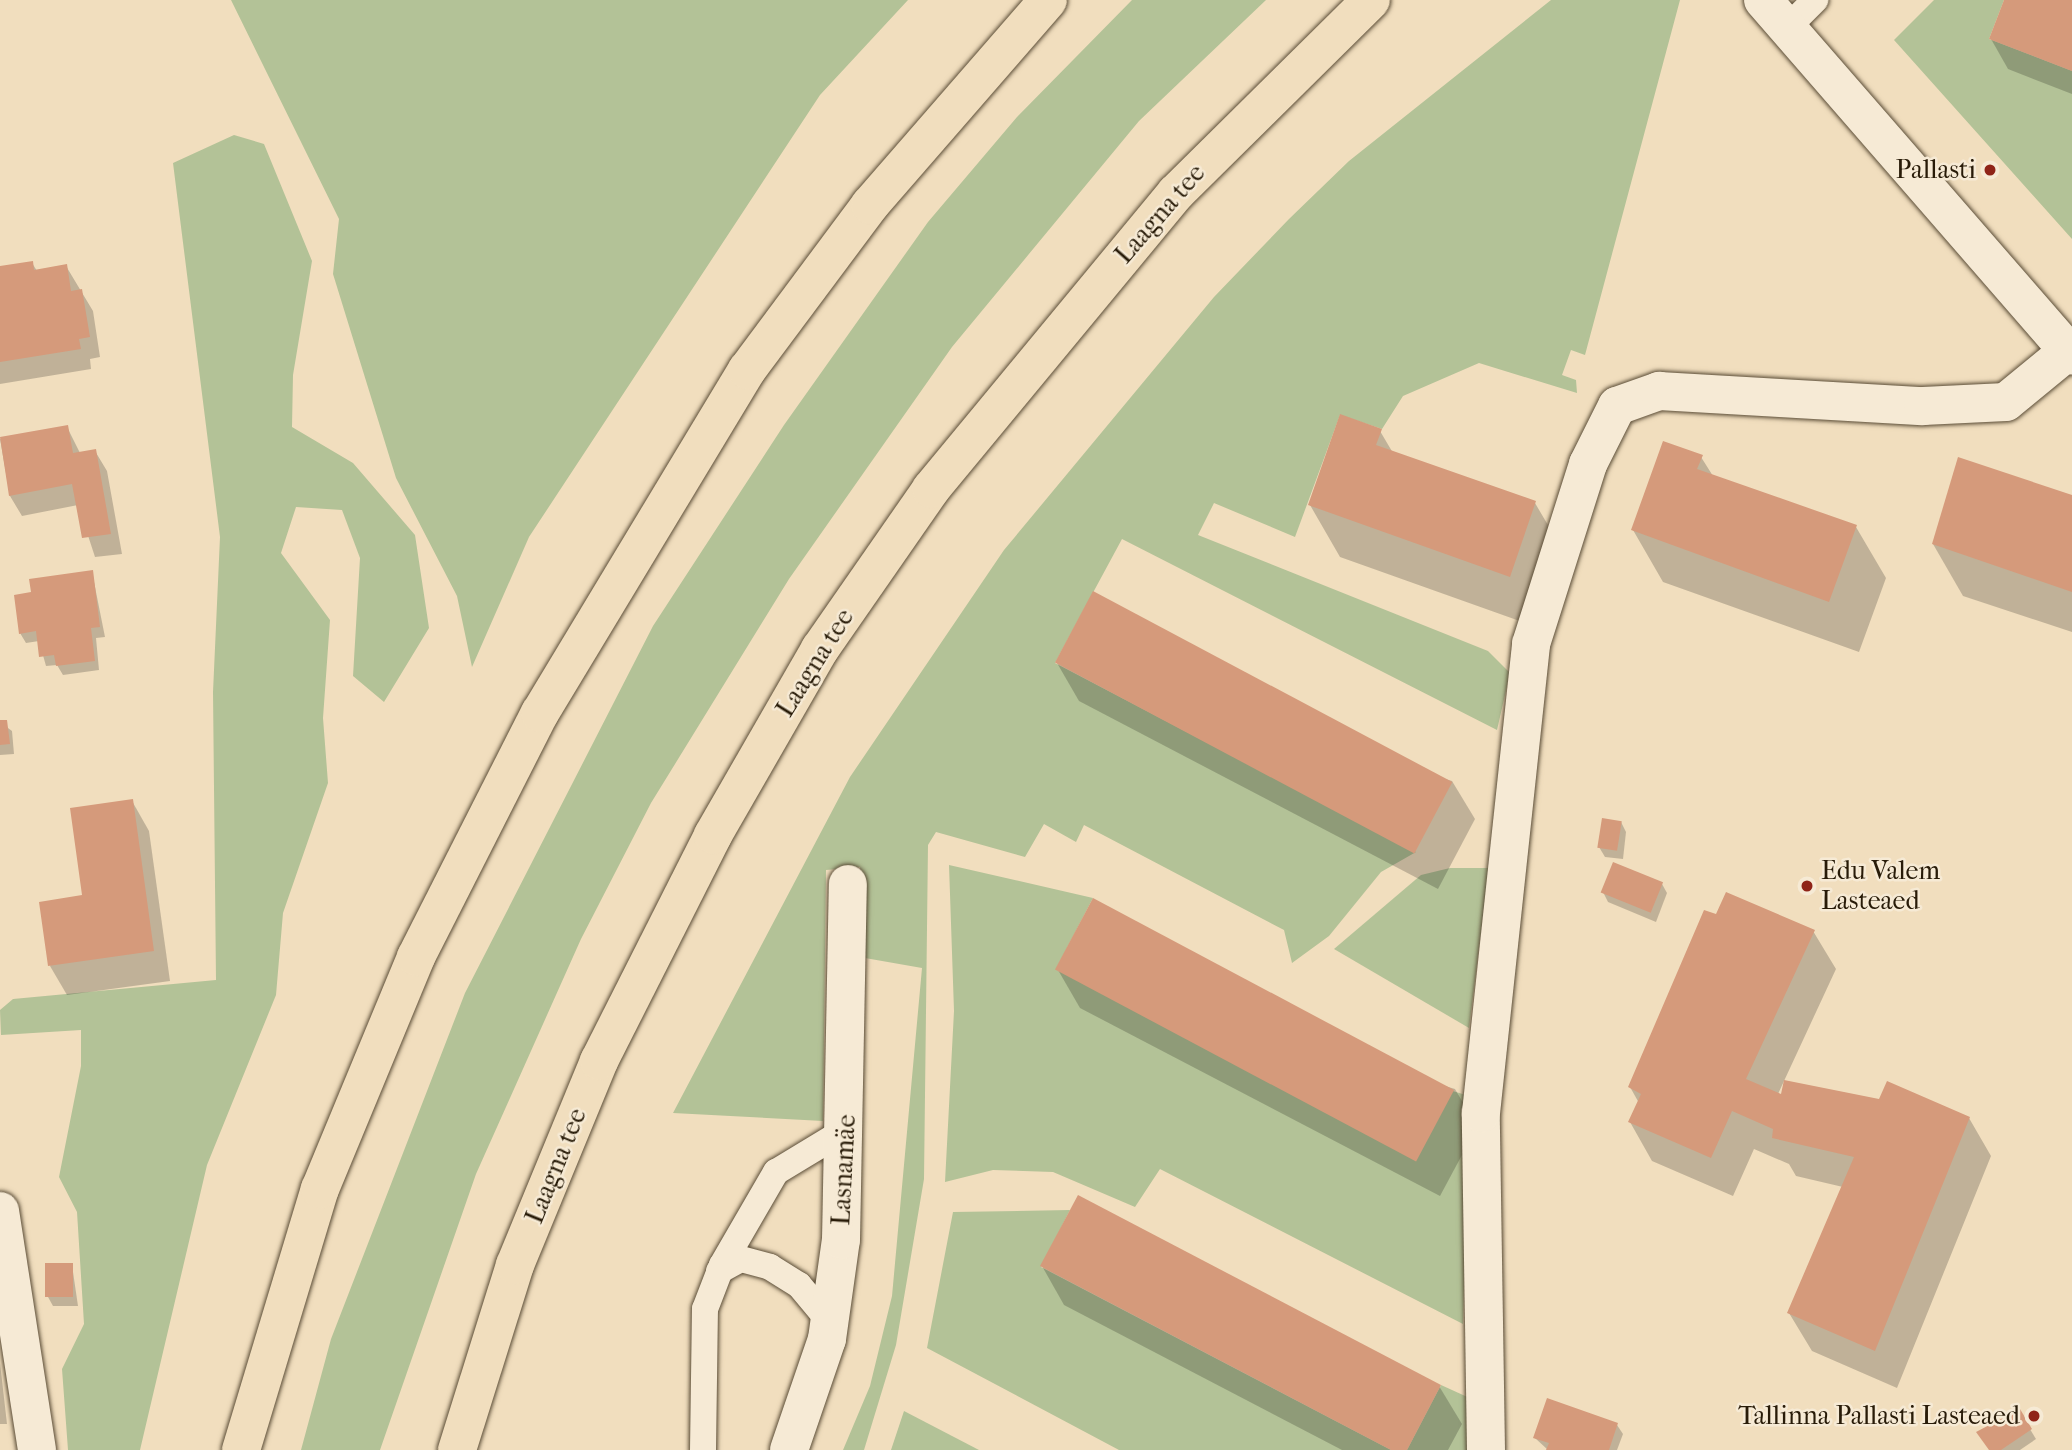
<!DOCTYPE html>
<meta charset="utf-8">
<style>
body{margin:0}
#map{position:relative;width:2072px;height:1450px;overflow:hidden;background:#f1debe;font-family:"IM FELL French Canon",serif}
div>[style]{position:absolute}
.green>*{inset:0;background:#b3c297}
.shadow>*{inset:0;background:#0003}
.building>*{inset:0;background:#d59a7b;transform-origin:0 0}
.roads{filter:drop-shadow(0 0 2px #5a4c36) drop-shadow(0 0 2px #5a4c36)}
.service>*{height:26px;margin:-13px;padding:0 13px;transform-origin:13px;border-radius:13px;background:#f6ead5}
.minor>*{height:38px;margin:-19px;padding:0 19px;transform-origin:19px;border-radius:19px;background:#f6ead5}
.tertiary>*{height:38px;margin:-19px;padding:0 19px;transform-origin:19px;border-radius:19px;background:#f6ead5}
.primary>*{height:38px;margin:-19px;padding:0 19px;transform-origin:19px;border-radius:19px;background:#f1debe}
.dots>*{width:19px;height:19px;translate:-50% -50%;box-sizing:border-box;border:4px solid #f6ead5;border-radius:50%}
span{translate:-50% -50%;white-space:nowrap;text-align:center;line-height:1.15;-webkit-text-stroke:5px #f6ead5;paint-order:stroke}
.poi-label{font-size:26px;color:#281b08}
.right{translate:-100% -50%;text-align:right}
.left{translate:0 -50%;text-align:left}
.street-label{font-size:26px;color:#281b08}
</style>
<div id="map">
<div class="green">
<div style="clip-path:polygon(231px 0,908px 0,820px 95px,529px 537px,472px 667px,457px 596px,396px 478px,333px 274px,339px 219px)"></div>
<div style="clip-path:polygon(1132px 0,1266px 0,1139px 121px,952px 347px,789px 579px,651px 803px,581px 939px,476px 1174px,380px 1450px,301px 1450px,331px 1339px,465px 993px,653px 626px,784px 425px,928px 222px,1017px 117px)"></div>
<div style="clip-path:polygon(1551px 0,1680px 0,1585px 355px,1571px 350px,1562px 375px,1576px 380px,1577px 393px,1479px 363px,1403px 396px,1382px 429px,1340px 415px,1295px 537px,1214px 503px,1198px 535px,1488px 651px,1510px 673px,1497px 730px,1122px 539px,1055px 663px,1416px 852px,1381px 872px,1329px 936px,1292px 963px,1284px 930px,1084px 825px,1076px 842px,1044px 824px,1025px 857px,936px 832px,928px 845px,924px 1179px,896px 1345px,864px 1450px,843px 1450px,870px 1386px,892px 1296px,922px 968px,865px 958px,860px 867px,826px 870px,823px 1121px,673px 1113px,850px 777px,1004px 550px,1214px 297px,1289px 219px,1349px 161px)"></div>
<div style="clip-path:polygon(1934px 0,2004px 0,1989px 39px,2072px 71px,2072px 239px,1894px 40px)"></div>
<div style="clip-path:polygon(234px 135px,264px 144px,312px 261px,293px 375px,292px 427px,353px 463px,415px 535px,429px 628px,384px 702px,353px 676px,360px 558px,342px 510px,296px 507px,281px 553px,330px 620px,323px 718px,328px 783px,283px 913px,276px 995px,207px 1165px,140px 1450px,68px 1450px,62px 1369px,84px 1324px,77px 1212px,59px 1177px,81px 1066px,81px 1030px,1px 1035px,0 1010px,13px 999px,216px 980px,213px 692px,220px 537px,173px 163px)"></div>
<div style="clip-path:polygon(949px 865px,1093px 898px,1056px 969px,1469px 1096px,1463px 1324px,1160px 1169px,1135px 1207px,1053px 1172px,993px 1170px,945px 1182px,954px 1011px)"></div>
<div style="clip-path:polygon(1450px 868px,1489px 868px,1469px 1028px,1334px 949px,1421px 875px)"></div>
<div style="clip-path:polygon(1070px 1210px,1041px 1267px,1391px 1450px,1119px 1450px,927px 1348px,953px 1212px)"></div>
<div style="clip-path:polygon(1441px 1385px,1474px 1400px,1468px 1450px,1407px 1450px)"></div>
<div style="clip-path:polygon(904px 1411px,979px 1450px,891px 1450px)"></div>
</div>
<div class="shadow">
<div style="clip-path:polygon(2006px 0,2072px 0,2072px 94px,2008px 69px,1991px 39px)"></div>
<div style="clip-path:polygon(32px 263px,37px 271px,66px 266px,93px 311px,100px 357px,90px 359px,91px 369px,0 384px,0 267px)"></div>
<div style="clip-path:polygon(67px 427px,80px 453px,95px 451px,107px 471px,122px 554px,95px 557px,78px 505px,22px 516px,10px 496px,0 439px)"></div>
<div style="clip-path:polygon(1380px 431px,1393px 453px,1535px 503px,1565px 554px,1539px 628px,1340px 557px,1310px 505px)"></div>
<div style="clip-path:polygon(1701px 457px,1713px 476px,1856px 527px,1886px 578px,1859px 652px,1663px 582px,1633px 530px)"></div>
<div style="clip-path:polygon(2072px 497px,2072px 632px,1963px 596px,1933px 544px)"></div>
<div style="clip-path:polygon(92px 572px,105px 637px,96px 638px,99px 670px,63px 675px,57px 665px,46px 666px,39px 641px,26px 643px,20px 633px,33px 594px)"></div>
<div style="clip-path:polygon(1057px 663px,1452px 781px,1475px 819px,1438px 889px,1079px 701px)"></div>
<div style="clip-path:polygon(0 722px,12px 731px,14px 754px,0 755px)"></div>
<div style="clip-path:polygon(132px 801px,149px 831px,170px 981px,67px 995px,50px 966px)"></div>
<div style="clip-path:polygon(1621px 822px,1626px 832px,1623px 859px,1605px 857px,1599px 847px)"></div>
<div style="clip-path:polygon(1662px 884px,1667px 893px,1656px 922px,1608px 902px,1603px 892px)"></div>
<div style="clip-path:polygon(1717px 916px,1813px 931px,1836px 969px,1778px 1094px,1969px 1118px,1991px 1156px,1897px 1388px,1812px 1351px,1789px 1313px,1843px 1187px,1796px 1176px,1789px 1164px,1754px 1149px,1733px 1196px,1652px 1161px,1630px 1122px,1639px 1103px,1630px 1087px)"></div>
<div style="clip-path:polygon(1058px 970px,1455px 1089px,1477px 1127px,1440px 1196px,1080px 1008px)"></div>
<div style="clip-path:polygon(72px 1265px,78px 1306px,53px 1306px,48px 1297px)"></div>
<div style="clip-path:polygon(1042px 1266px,1439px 1386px,1462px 1424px,1448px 1450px,1342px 1450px,1064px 1305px)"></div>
<div style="clip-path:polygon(0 1363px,7px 1424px,0 1424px)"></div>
<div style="clip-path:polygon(2019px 1411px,2036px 1439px,2020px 1450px,1990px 1450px)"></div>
<div style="clip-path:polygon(1617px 1425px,1623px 1434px,1617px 1450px,1548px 1450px,1535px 1438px)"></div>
</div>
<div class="building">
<div style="clip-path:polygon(2004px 0,2072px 0,2072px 71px,1989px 39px)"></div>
<div style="clip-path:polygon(33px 261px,34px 270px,67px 264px,71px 291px,82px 289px,90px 337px,79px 339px,81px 349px,0 362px,0 266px)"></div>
<div style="clip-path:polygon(1340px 414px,1382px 429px,1376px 445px,1536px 501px,1510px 577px,1308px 505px)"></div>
<div style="clip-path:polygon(68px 425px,73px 453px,96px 449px,111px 534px,82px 538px,72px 484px,9px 496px,0 437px)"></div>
<div style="clip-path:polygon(1663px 441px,1703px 455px,1697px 469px,1857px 525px,1829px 602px,1631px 530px)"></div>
<div style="clip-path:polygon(1958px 457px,2072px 495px,2072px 592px,1932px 544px)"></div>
<div style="clip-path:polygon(93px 570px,100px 627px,91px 628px,95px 661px,56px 666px,54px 655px,39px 657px,36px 631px,19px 634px,14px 595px,31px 592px,29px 579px)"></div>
<div style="left:1093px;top:591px;width:407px;height:81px;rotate:28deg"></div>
<div style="clip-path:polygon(0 720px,7px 720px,10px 744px,0 745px)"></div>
<div style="clip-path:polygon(133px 799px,154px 951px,48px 966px,39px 902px,82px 895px,70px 808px)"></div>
<div style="left:1602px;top:818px;width:20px;height:30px;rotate:9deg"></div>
<div style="left:1613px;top:862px;width:54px;height:33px;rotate:22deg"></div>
<div style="clip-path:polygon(1726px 892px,1815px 930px,1746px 1079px,1781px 1094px,1784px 1080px,1879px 1099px,1887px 1081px,1970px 1117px,1875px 1351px,1787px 1313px,1854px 1157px,1772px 1138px,1773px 1129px,1732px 1111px,1711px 1158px,1628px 1122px,1641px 1094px,1628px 1087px,1704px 910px,1716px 914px)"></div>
<div style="left:1093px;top:898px;width:409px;height:81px;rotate:28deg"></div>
<div style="clip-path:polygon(1078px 1195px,1441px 1385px,1407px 1450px,1391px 1450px,1040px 1266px)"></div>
<div style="left:45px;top:1263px;width:28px;height:34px"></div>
<div style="clip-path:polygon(1547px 1398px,1618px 1423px,1609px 1450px,1546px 1450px,1549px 1443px,1533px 1438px)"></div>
<div style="clip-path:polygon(2020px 1409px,2032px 1429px,2001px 1450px,1989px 1450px,1976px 1432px)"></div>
</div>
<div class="roads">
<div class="service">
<div style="left:1787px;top:28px;width:40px;rotate:-45deg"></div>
<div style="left:719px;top:1271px;width:25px;rotate:-29deg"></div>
<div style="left:741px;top:1259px;width:30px;rotate:15deg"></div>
<div style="left:770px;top:1267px;width:34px;rotate:32deg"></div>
<div style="left:799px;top:1285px;width:48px;rotate:50deg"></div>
<div style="left:703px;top:1450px;width:141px;rotate:-89.2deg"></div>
<div style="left:705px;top:1309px;width:47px;rotate:-68.9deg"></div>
<div style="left:722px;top:1265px;width:108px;rotate:-59.9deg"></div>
<div style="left:776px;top:1172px;width:83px;rotate:-31.2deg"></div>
</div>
<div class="minor">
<div style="left:0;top:1211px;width:242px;rotate:81.2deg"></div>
<div style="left:789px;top:1450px;width:117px;rotate:-71.1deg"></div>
<div style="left:827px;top:1339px;width:100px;rotate:-82deg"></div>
<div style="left:841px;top:1240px;width:356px;rotate:-88.9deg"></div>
<div style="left:1486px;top:1450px;width:337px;rotate:-90.9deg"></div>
<div style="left:1481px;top:1113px;width:472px;rotate:-83.9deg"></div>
<div style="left:1531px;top:644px;width:189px;rotate:-72.4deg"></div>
<div style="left:1588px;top:464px;width:65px;rotate:-63.4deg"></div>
<div style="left:1617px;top:406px;width:45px;rotate:-19.7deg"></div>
<div style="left:1659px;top:391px;width:264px;rotate:3.3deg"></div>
<div style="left:1923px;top:406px;width:83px;rotate:-2.8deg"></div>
<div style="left:2006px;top:402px;width:80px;rotate:-39.4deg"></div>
</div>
<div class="tertiary">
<div style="left:1763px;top:0;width:471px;rotate:49deg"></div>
</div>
<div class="primary">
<div style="left:241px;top:1450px;width:273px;rotate:-73.2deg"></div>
<div style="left:320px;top:1189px;width:251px;rotate:-67.5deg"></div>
<div style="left:416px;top:957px;width:274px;rotate:-63.1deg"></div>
<div style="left:540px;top:713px;width:401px;rotate:-58.9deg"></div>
<div style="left:747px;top:370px;width:206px;rotate:-53.3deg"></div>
<div style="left:870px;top:205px;width:271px;rotate:-49deg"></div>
<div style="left:457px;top:1450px;width:194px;rotate:-72.6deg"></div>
<div style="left:515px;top:1265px;width:221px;rotate:-67.6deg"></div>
<div style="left:599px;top:1061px;width:253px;rotate:-63.2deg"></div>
<div style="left:713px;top:835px;width:215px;rotate:-60.1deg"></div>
<div style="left:820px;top:649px;width:195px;rotate:-55.2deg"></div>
<div style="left:931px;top:489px;width:384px;rotate:-50.4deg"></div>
<div style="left:1176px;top:193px;width:274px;rotate:-44.7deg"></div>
</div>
</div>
<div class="dots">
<div style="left:1990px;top:170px;background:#8f2418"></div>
<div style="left:1807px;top:886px;background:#8f2418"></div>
<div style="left:2034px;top:1416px;background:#8f2418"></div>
</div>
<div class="poi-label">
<span class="right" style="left:1976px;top:170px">Pallasti</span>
<span class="left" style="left:1821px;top:886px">Edu Valem<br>Lasteaed</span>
<span class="right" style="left:2020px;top:1416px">Tallinna Pallasti Lasteaed</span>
</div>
<div class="street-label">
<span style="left:1160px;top:214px;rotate:-49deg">Laagna tee</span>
<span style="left:815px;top:663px;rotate:-58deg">Laagna tee</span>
<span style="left:556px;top:1166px;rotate:-68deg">Laagna tee</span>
<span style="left:844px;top:1170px;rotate:-87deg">Lasnamäe</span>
</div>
</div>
